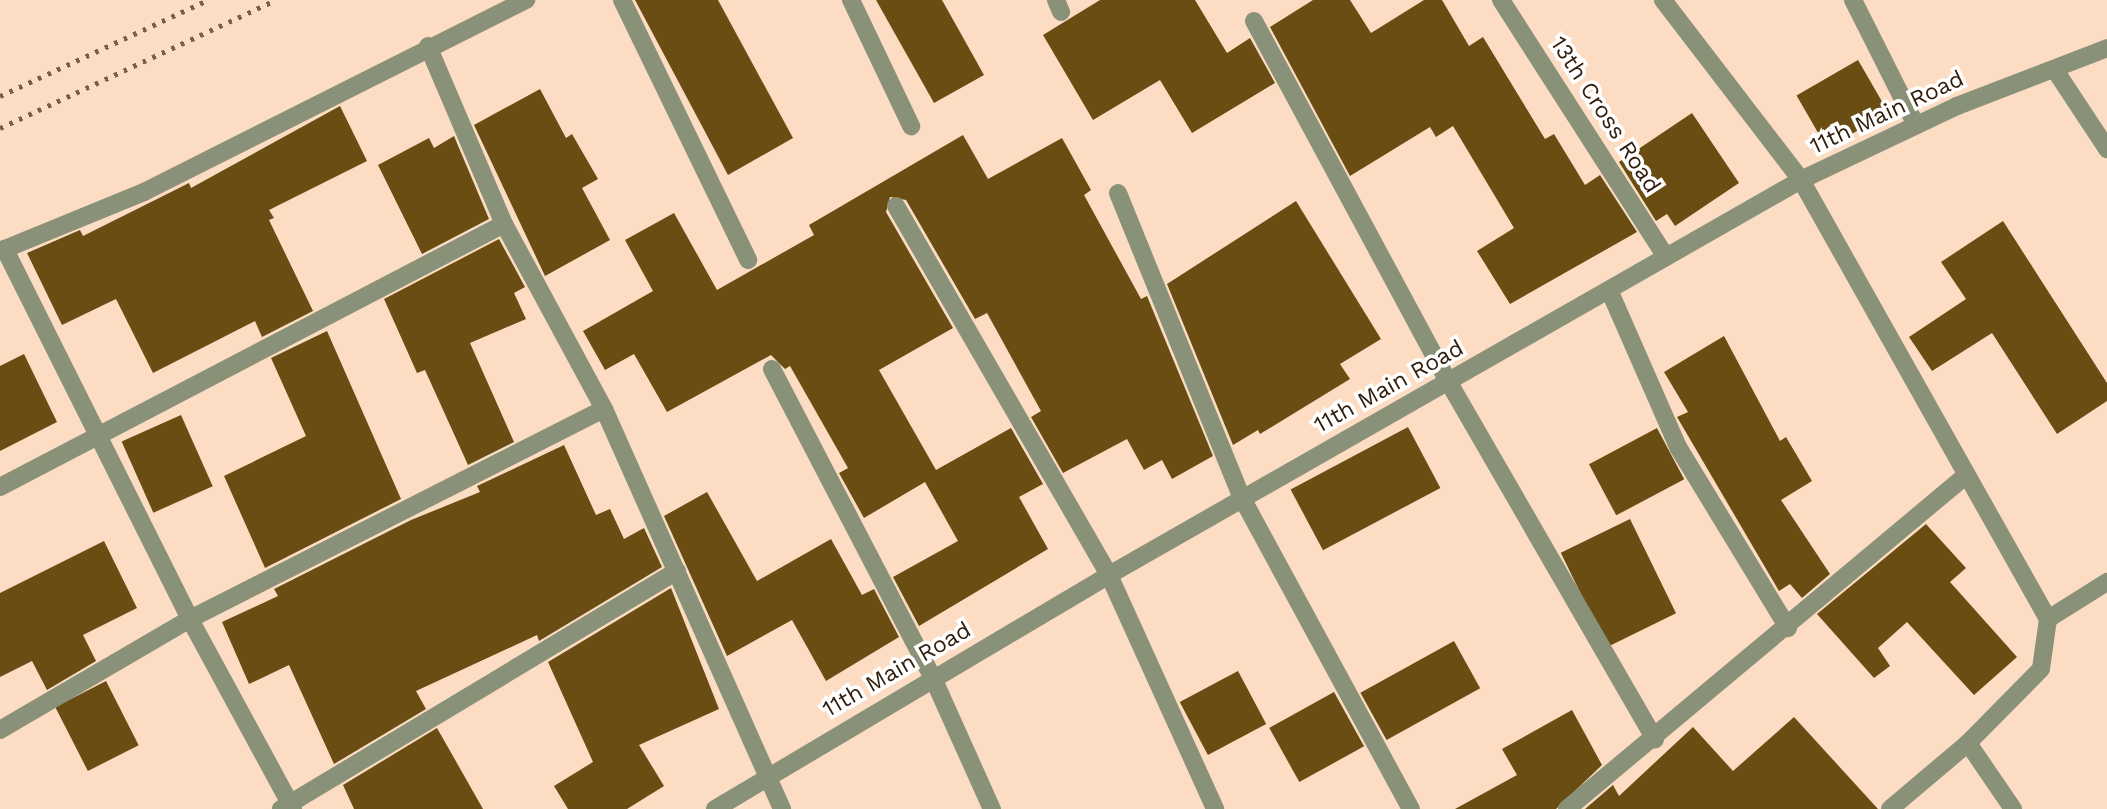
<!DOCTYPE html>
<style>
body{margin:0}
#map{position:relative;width:2107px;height:809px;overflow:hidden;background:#fcddc3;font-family:"Work Sans",sans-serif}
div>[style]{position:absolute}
.building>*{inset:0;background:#6a4d13;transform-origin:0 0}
.minor>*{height:18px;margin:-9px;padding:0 9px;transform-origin:9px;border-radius:9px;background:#8a9179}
.rail>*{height:5px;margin-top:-2.5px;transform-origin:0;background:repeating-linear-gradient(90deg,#765f4b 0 3.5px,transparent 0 10.5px)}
span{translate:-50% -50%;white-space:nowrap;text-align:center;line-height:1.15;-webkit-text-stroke:7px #fff;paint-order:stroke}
.street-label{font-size:23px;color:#301d0c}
</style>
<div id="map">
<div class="building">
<div style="clip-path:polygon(635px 0,718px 0,793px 138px,728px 175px)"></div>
<div style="clip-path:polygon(876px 0,942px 0,984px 75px,934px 103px)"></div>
<div style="clip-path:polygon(1100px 0,1195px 0,1227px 53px,1250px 38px,1275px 83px,1192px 133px,1160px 80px,1093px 120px,1043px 35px)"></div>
<div style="clip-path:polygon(1313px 0,1350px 0,1371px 33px,1424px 0,1442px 0,1469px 46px,1483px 37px,1545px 139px,1554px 134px,1585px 185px,1600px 175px,1637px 232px,1510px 304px,1477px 251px,1514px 228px,1453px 126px,1436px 137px,1430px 127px,1350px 176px,1270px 27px)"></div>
<div style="left:1858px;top:60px;width:61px;height:71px;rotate:60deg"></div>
<div style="clip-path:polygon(540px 89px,566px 138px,572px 134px,598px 179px,582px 188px,610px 240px,545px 276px,474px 125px)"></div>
<div style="clip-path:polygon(340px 106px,367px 161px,269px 210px,274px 218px,269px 220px,313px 311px,262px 337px,255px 321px,153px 373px,116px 299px,62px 325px,27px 253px,80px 230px,83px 236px,189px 183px,191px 188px)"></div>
<div style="clip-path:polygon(1692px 113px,1739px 183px,1675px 226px,1667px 214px,1656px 221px,1619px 162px)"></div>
<div style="clip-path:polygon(963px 135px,988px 179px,1062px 138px,1091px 190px,1084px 195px,1141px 299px,1147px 296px,1213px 456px,1172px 479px,1162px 460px,1144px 470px,1127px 439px,1063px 473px,1031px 417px,1041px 411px,987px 313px,975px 319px,906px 200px,890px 197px,886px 212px,953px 328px,879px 370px,936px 470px,1011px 428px,1043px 484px,1019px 497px,1048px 549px,919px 626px,893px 577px,958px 541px,925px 482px,864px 518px,839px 473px,848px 468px,790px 366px,785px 369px,771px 355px,667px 412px,634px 354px,605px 370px,583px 331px,653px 291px,625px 240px,674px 213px,717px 290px,814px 235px,809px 225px)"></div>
<div style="clip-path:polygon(454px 136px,489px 219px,422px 254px,378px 165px,429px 138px,434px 148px)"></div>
<div style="clip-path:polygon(1296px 201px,1381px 339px,1340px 364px,1350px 379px,1260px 434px,1258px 430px,1233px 445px,1167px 284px)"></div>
<div style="clip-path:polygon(2003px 221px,2107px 383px,2107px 401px,2057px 434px,1992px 333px,1932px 371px,1909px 337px,1966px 299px,1941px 262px)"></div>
<div style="clip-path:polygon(499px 239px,525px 287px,514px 293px,526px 319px,470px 343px,514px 442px,468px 465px,425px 370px,417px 373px,384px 299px)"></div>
<div style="clip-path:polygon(327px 331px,401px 499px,265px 568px,224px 476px,306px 436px,271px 358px)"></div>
<div style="clip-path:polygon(1724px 336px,1780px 441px,1786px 437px,1812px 481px,1781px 500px,1830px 574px,1802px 598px,1790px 584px,1779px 591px,1677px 417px,1688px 412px,1664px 372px)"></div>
<div style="clip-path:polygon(24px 354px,57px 422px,0 451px,0 366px)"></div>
<div style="left:181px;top:415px;width:78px;height:65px;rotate:66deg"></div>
<div style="left:1408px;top:427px;width:69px;height:133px;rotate:62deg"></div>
<div style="left:1657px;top:428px;width:58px;height:77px;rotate:62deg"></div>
<div style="clip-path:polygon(564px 445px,596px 515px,610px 509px,624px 539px,644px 528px,662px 567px,539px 641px,537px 635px,416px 691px,426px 709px,334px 764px,289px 665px,249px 684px,222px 622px,278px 596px,274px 589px,411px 520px,480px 492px,477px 486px)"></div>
<div style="clip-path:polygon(707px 492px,757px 581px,831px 539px,862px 595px,874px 589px,899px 637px,826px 681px,792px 620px,727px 656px,664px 516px)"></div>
<div style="left:1630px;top:519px;width:105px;height:77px;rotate:64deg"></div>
<div style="clip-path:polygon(1926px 524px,1966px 568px,1950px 582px,2017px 657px,1974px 695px,1907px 622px,1878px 648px,1890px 666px,1874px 678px,1817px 614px)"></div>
<div style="clip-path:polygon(104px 541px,137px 608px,83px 635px,96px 661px,47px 690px,32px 661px,0 677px,0 593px)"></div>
<div style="clip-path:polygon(671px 588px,719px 709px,639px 745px,664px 786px,627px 809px,568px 809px,554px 786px,593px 762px,548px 662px)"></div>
<div style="left:1454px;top:641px;width:54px;height:107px;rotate:61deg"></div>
<div style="left:1238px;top:671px;width:60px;height:66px;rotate:62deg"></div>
<div style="left:106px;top:681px;width:72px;height:57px;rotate:63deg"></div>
<div style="left:1334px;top:692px;width:62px;height:74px;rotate:61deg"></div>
<div style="clip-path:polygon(1572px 710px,1602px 765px,1556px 809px,1455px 809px,1517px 775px,1502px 749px)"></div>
<div style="clip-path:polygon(1794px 717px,1878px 809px,1585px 809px,1613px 785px,1619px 796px,1693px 727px,1733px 771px)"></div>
<div style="clip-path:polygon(437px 728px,483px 809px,354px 809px,343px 785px)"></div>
</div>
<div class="minor">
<div style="left:622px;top:0;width:289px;rotate:64.1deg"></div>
<div style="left:851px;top:0;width:140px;rotate:64.5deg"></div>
<div style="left:1056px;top:0;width:13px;rotate:67deg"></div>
<div style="left:1501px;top:0;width:305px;rotate:57.3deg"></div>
<div style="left:1663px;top:0;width:227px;rotate:52.5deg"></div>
<div style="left:1801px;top:180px;width:504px;rotate:60.64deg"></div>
<div style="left:2048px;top:619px;width:50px;rotate:98deg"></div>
<div style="left:2041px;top:669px;width:104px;rotate:134.6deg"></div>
<div style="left:1968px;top:743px;width:102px;rotate:139.8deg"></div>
<div style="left:1853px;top:0;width:140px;rotate:63.3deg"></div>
<div style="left:1254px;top:21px;width:409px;rotate:61.7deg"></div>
<div style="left:1448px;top:381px;width:414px;rotate:60deg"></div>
<div style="left:428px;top:46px;width:194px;rotate:66.9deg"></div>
<div style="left:504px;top:224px;width:210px;rotate:61.6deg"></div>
<div style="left:604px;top:409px;width:438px;rotate:66deg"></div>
<div style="left:2055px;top:70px;width:95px;rotate:56.6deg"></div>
<div style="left:1118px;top:193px;width:329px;rotate:67.9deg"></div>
<div style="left:1242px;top:498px;width:354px;rotate:61.5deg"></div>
<div style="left:896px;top:206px;width:426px;rotate:60deg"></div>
<div style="left:1109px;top:575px;width:257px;rotate:65.6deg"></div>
<div style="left:0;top:251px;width:156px;rotate:-22.3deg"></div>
<div style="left:144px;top:192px;width:428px;rotate:-26.7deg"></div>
<div style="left:1610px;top:292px;width:169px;rotate:66.3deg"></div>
<div style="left:1678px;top:447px;width:212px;rotate:58.7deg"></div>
<div style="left:772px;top:369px;width:348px;rotate:62.5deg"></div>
<div style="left:933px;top:678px;width:144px;rotate:65.8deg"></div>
<div style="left:0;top:487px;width:568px;rotate:-27.56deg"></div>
<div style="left:2048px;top:619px;width:70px;rotate:-32.1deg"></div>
<div style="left:0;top:730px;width:220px;rotate:-30.3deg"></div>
<div style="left:190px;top:619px;width:414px;rotate:-116.6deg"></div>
<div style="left:1968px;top:743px;width:80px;rotate:55.7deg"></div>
<div style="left:281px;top:809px;width:462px;rotate:-31deg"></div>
<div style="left:293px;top:809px;width:216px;rotate:-118.5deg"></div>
<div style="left:190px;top:619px;width:464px;rotate:-26.9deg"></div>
<div style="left:715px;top:809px;width:458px;rotate:-30.7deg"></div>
<div style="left:1109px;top:575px;width:797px;rotate:-29.72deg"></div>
<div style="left:1801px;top:180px;width:173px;rotate:-25.4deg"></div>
<div style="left:1957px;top:106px;width:161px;rotate:-21.1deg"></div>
<div style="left:1567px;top:809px;width:518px;rotate:-39.9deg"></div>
</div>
<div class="rail">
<div style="left:0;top:96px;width:229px;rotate:-24.8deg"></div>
<div style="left:0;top:128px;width:304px;rotate:-24.9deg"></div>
</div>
<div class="street-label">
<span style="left:1887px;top:113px;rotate:-25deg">11th Main Road</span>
<span style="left:1605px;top:115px;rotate:57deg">13th Cross Road</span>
<span style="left:1389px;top:387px;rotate:-29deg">11th Main Road</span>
<span style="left:897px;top:670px;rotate:-30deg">11th Main Road</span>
</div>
</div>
